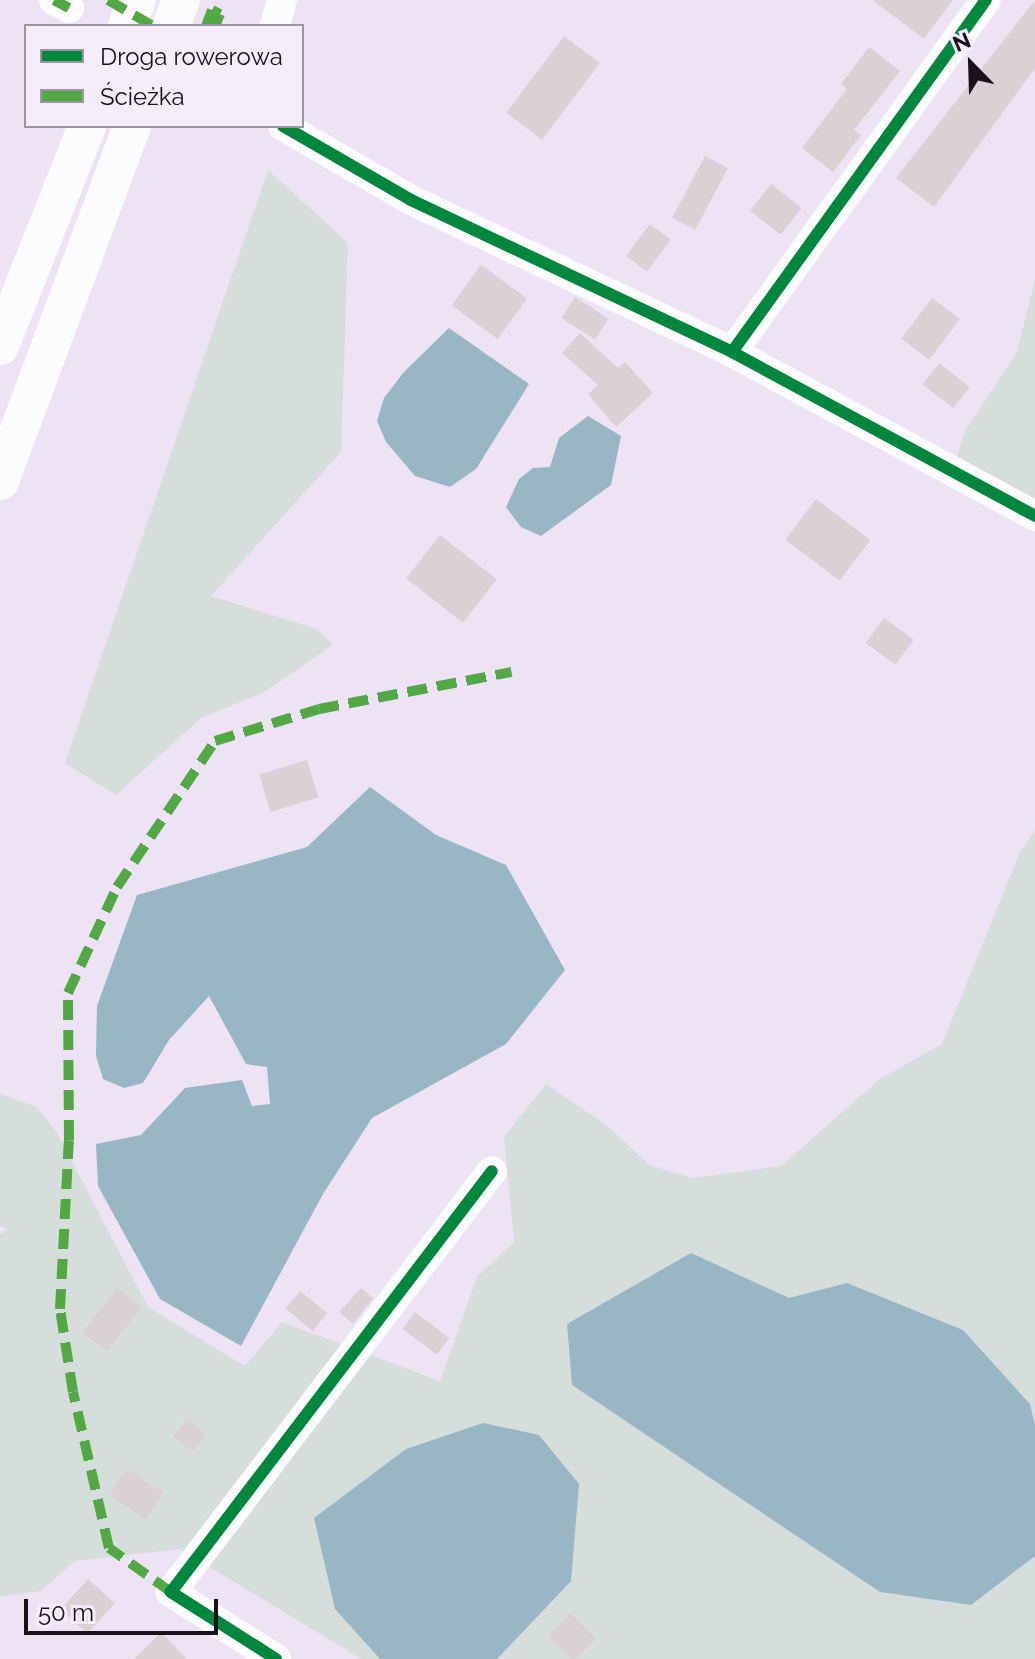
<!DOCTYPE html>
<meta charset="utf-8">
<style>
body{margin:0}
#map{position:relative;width:1035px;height:1659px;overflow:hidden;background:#ede3f4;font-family:Raleway,sans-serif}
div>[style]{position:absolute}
.green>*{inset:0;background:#d6dedc}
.water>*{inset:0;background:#99b6c4}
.building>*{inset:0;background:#dad1d4;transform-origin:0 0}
.minor>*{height:30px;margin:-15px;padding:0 15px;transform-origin:15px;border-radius:15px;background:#fcfbfd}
.major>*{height:38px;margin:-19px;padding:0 19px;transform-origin:19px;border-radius:19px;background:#fcfbfd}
.quiet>*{height:10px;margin-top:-5px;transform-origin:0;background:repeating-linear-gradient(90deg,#52a843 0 20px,transparent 0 30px)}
.cycleway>*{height:12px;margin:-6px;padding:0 6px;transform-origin:6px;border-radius:6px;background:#00873e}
span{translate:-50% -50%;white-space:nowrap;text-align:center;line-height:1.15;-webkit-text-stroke:6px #f5edfb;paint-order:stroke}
.legend{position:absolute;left:24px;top:24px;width:280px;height:104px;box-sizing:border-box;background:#f5edfb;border:2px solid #9d95a2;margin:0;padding:10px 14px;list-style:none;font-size:24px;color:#19121d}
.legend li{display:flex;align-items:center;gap:16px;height:40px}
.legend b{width:40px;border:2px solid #9d95a2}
.north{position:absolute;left:931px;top:24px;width:80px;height:80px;-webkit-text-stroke:6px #f5edfb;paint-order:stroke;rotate:337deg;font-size:22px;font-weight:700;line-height:32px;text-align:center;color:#19121d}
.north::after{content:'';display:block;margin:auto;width:28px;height:36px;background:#19121d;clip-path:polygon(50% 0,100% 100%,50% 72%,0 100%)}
.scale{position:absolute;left:24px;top:1599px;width:194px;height:36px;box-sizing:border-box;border:4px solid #19121d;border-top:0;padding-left:10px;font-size:24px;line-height:28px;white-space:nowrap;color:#19121d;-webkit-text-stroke:6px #f5edfb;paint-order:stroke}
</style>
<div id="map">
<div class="green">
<div style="clip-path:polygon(268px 170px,348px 243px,341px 452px,211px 596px,317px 629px,333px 645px,263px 693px,201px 718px,116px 795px,65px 763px)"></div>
<div style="clip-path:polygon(1035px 279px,1035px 499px,956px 461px,965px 431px,1017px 352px)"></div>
<div style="clip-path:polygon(1035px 830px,1035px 1659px,361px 1659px,180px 1549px,75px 1561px,41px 1591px,0 1597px,0 1234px,7px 1229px,0 1226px,0 1094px,37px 1107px,56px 1131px,148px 1307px,245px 1366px,282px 1322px,440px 1381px,477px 1277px,514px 1242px,504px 1137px,546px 1084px,609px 1127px,649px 1165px,693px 1178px,781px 1166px,880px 1079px,942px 1044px,1019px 854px)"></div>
</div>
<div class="water">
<div style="clip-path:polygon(449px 328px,529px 384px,476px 469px,450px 487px,415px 476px,386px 442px,377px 421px,384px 398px,404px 372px)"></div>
<div style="clip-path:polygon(588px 416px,621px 436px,611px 485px,541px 536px,521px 527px,506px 507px,519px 479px,533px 468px,550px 467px,559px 438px)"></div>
<div style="clip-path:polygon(370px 787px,436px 835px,506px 865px,565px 970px,506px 1044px,372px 1118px,323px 1194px,241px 1346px,160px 1299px,98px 1186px,96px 1144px,141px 1135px,185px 1088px,242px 1080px,252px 1106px,270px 1104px,267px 1067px,246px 1064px,209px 996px,169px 1040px,143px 1083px,124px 1088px,103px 1079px,96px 1056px,97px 1006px,137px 895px,307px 847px)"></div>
<div style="clip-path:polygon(691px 1253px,789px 1298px,847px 1283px,963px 1330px,1030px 1404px,1035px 1425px,1035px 1556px,971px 1605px,880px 1592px,572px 1385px,567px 1324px)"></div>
<div style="clip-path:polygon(483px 1423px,539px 1435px,579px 1484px,571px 1581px,497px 1659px,380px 1659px,335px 1609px,314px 1518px,406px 1449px)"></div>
</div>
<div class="building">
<div style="clip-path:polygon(872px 0,953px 0,924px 39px)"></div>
<div style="clip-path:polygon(1035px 0,1035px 68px,934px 207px,896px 178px)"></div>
<div style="left:564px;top:36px;width:45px;height:96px;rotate:37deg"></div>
<div style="clip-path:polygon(869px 47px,900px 71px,854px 130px,861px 135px,833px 172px,802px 148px,847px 89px,841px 84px)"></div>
<div style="left:705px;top:156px;width:26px;height:70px;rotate:28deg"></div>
<div style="left:771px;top:184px;width:39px;height:34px;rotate:38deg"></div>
<div style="left:650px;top:224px;width:26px;height:40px;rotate:37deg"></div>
<div style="left:481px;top:265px;width:57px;height:50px;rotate:36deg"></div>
<div style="left:575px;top:297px;width:40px;height:25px;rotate:33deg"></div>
<div style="left:932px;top:298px;width:35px;height:51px;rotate:37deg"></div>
<div style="clip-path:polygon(580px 333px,618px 368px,625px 362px,653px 393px,616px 427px,588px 394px,598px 385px,562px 353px)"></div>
<div style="left:939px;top:363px;width:39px;height:27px;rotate:38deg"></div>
<div style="left:816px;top:499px;width:68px;height:51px;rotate:37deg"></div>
<div style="left:440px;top:535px;width:72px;height:55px;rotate:38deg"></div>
<div style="left:884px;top:618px;width:37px;height:31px;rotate:36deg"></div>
<div style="left:307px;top:760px;width:39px;height:50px;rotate:73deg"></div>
<div style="left:117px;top:1288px;width:31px;height:56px;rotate:38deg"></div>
<div style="clip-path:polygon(361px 1288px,373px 1298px,353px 1324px,339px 1312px)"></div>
<div style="left:300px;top:1291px;width:35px;height:23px;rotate:39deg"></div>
<div style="left:415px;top:1312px;width:43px;height:21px;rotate:37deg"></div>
<div style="left:186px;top:1419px;width:25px;height:22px;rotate:37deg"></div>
<div style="left:127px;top:1469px;width:43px;height:32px;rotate:33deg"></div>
<div style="left:88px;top:1579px;width:36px;height:41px;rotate:42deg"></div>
<div style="left:570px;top:1613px;width:36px;height:32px;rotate:44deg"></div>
<div style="clip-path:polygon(161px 1632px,187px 1659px,134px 1659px)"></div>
</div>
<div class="minor">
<div style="left:54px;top:0;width:17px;rotate:28deg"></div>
<div style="left:275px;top:26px;width:27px;rotate:-75deg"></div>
<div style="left:283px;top:126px;width:148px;rotate:30deg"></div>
<div style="left:411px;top:200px;width:355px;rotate:25.3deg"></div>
<div style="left:732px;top:352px;width:345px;rotate:28.4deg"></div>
<div style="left:732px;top:352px;width:434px;rotate:-54.2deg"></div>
<div style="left:276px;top:1659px;width:125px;rotate:-147.5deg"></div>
<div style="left:171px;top:1592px;width:529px;rotate:-52.68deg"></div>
</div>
<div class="major">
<div style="left:127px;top:26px;width:28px;rotate:-69deg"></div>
<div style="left:171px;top:26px;width:28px;rotate:-69deg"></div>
<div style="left:0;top:346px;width:237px;rotate:-68.4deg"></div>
<div style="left:0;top:481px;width:379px;rotate:-69.6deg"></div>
</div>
<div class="quiet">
<div style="left:54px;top:0;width:17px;rotate:28deg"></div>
<div style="left:108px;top:0;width:52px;rotate:30deg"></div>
<div style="left:206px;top:26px;width:17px;rotate:-69deg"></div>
<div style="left:212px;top:10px;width:9px;rotate:27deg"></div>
<div style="left:220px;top:14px;width:13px;rotate:113deg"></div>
<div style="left:171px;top:1592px;width:76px;rotate:-144.6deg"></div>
<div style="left:109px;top:1548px;width:160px;rotate:-103deg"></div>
<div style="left:73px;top:1392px;width:84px;rotate:-98.9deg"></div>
<div style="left:60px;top:1309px;width:169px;rotate:-87deg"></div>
<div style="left:69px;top:1140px;width:147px;rotate:-90.4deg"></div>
<div style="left:68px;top:993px;width:117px;rotate:-65.2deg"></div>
<div style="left:117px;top:887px;width:176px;rotate:-56.1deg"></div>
<div style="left:215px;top:741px;width:109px;rotate:-17.1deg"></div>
<div style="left:319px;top:709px;width:196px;rotate:-10.9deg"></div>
</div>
<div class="cycleway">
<div style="left:283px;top:126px;width:148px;rotate:30deg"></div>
<div style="left:411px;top:200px;width:355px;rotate:25.3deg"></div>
<div style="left:732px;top:352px;width:345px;rotate:28.4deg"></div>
<div style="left:732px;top:352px;width:434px;rotate:-54.2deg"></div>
<div style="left:276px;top:1659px;width:125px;rotate:-147.5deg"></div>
<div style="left:171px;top:1592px;width:529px;rotate:-52.68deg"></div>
</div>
<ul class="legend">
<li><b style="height:10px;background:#00873e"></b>Droga rowerowa</li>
<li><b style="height:10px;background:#52a843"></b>Ścieżka</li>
</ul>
<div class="north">N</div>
<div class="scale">50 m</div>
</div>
